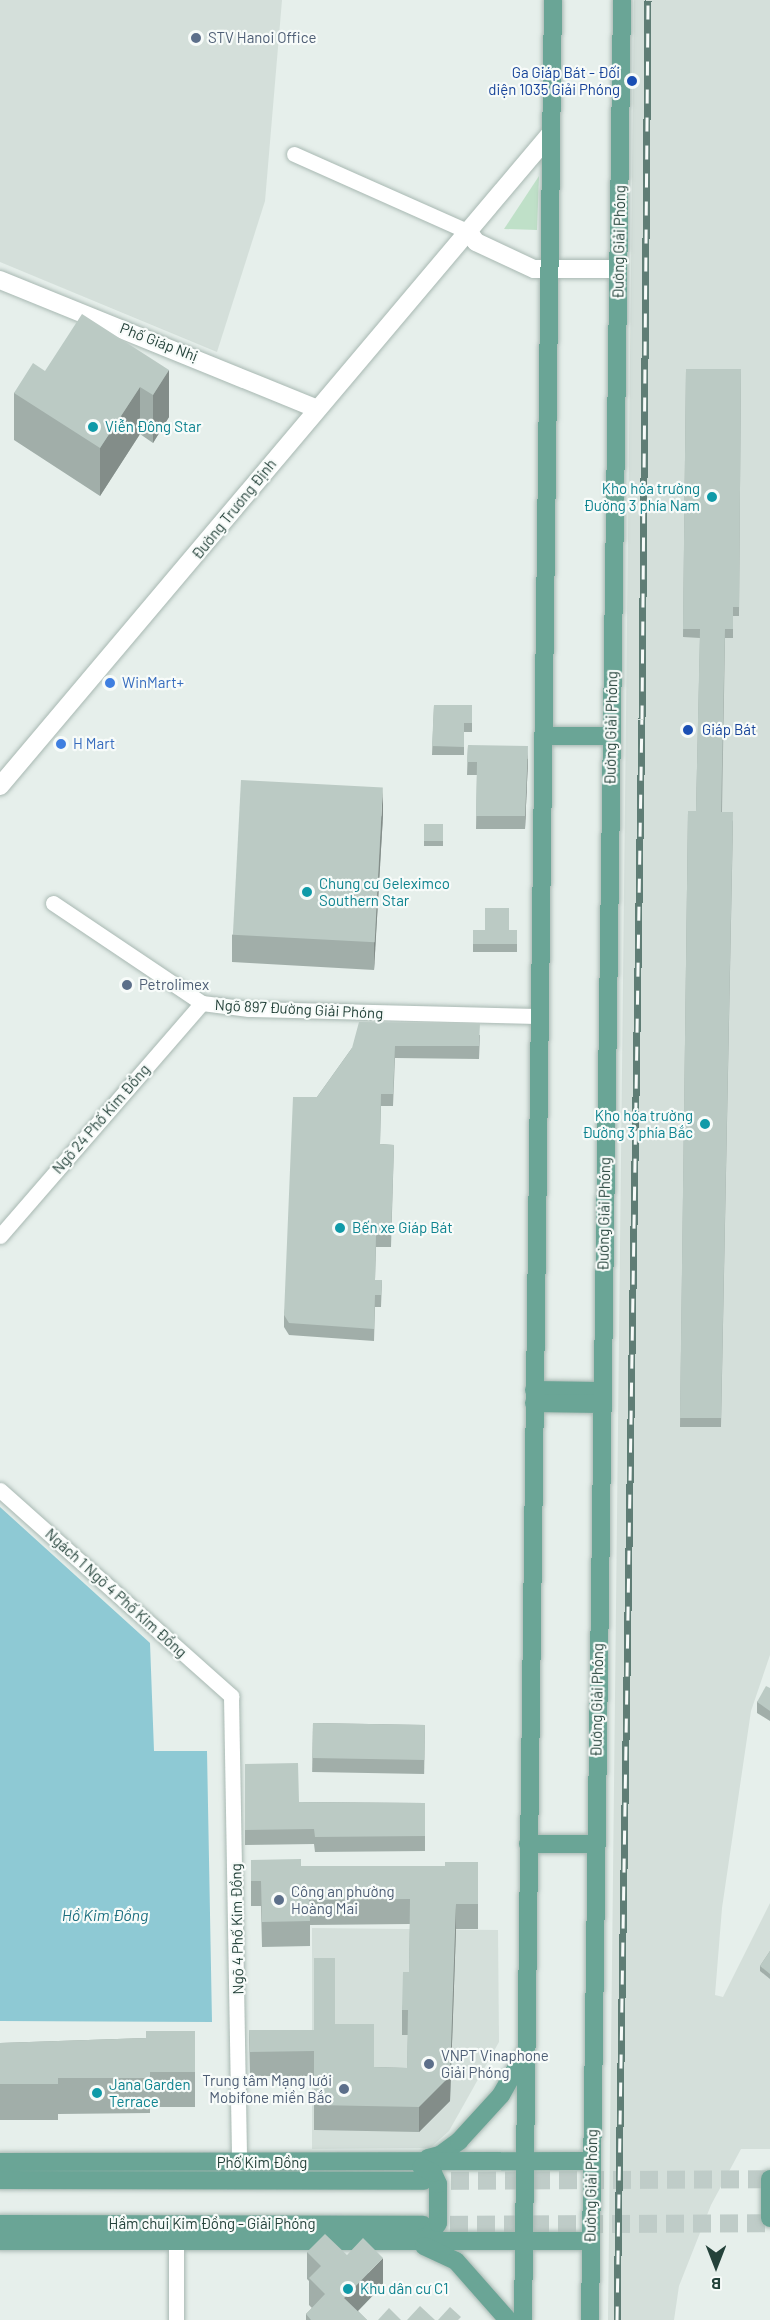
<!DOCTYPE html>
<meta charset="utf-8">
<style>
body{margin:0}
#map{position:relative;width:770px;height:2320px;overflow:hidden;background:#e6efeb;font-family:Barlow,sans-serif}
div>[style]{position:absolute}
.built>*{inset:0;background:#d4dfda}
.green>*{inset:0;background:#bfe0c8}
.water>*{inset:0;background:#8ec9d4}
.primary-tunnel>*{height:18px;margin-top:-9px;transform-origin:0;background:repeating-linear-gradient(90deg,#bfccc8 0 18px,transparent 0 27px)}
.roads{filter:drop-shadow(0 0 2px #a8b8b2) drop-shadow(0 0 2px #a8b8b2)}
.minor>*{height:15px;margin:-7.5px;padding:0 7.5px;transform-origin:7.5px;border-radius:7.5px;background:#fff}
.tertiary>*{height:18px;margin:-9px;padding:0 9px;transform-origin:9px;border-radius:9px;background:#fff}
.secondary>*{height:18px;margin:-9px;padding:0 9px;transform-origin:9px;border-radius:9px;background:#fff}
.primary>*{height:18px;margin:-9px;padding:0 9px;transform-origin:9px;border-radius:9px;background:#6aa596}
.rail>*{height:7px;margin-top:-3.5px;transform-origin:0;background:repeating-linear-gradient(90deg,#f7fbf9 0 14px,#5f7d75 0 28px);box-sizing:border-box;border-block:2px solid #5f7d75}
.wall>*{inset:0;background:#a1aea9;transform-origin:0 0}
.shaded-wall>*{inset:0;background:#838d89}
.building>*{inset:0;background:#bbcac4;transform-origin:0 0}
.dots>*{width:16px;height:16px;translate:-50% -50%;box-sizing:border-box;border:3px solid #f7fbf9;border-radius:50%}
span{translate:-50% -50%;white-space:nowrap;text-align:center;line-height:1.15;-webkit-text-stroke:4.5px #f7fbf9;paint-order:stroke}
.service-label{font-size:15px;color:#4e5e75}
.left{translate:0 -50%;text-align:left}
.right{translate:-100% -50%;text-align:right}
.transit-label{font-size:15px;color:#164399}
.street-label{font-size:15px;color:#24423a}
.culture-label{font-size:15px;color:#0d838f}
.shop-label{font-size:15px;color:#366cbe}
.water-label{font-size:16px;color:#1c6f80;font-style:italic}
.north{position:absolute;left:686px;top:2236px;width:60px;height:60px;-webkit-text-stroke:4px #f7fbf9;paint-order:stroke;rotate:180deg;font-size:16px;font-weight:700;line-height:24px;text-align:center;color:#24423a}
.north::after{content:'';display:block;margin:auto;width:21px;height:27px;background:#24423a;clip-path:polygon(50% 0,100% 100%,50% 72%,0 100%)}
</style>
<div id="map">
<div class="built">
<div style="clip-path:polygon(0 0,282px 0,265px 201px,217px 352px,0 262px)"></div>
<div style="clip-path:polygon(634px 0,770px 0,770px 1655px,751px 1711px,722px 1908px,715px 1995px,723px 1997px,770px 1903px,770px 2149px,741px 2149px,711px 2205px,679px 2286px,674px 2320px,608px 2320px)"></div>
<div style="clip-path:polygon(312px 1928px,498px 1930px,499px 2042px,449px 2131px,430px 2148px,312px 2149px)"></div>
</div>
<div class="green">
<div style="clip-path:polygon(539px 176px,537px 230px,504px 229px)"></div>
</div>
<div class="water">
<div style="clip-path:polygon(0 1507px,150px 1643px,154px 1751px,207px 1751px,212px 2022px,0 2021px)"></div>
</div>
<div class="primary-tunnel">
<div style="left:424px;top:2181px;width:346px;rotate:-0.3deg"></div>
<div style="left:423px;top:2225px;width:347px;rotate:-0.3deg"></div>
</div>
<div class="roads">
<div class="minor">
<div style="left:294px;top:154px;width:192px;rotate:24deg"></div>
<div style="left:53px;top:903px;width:179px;rotate:33.9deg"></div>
<div style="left:202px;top:1003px;width:47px;rotate:7.3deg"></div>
<div style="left:249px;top:1009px;width:290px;rotate:1.4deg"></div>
<div style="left:0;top:1236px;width:308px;rotate:-49.1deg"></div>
<div style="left:0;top:1490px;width:310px;rotate:41.7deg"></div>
<div style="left:231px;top:1696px;width:467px;rotate:89deg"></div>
<div style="left:176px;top:2242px;width:78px;rotate:90deg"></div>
</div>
<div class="tertiary">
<div style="left:0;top:280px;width:341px;rotate:22.1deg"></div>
</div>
<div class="secondary">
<div style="left:469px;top:232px;width:12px;rotate:55deg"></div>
<div style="left:476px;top:242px;width:64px;rotate:25deg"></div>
<div style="left:534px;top:269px;width:84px"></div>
<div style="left:0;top:786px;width:854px;rotate:-49.84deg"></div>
</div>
<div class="primary">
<div style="left:543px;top:736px;width:68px"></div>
<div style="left:534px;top:1390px;width:67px;rotate:0.9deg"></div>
<div style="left:534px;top:1403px;width:67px;rotate:0.9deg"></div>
<div style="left:528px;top:1844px;width:67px"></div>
<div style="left:428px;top:2158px;width:12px;rotate:-14deg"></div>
<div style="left:440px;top:2155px;width:24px;rotate:-36deg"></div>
<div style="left:459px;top:2141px;width:62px;rotate:-47.6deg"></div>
<div style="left:501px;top:2095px;width:43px;rotate:-60.4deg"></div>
<div style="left:0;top:2162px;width:592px;rotate:-0.1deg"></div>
<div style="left:770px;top:2179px;width:39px;rotate:90deg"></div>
<div style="left:0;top:2180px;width:424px;rotate:0.1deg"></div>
<div style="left:0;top:2224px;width:423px;rotate:0.1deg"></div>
<div style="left:418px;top:2240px;width:13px;rotate:-23deg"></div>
<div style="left:430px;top:2235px;width:14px;rotate:-56deg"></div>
<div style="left:438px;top:2223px;width:39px;rotate:-90deg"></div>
<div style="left:438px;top:2184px;width:12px;rotate:-114deg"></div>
<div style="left:433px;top:2173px;width:13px;rotate:-153deg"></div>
<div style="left:0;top:2241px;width:590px"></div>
<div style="left:424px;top:2246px;width:35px;rotate:25deg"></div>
<div style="left:456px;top:2261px;width:79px;rotate:48.6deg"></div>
<div style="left:523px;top:2320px;width:2320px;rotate:-89.26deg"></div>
<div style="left:590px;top:2320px;width:2320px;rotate:-89.21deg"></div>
</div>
</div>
<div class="rail">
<div style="left:617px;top:2320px;width:1601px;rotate:-89.11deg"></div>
<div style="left:642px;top:719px;width:719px;rotate:-89.52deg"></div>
</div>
<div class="wall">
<div style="clip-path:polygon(686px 369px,741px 369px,739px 616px,733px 616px,733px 638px,725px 638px,722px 812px,733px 821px,721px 1427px,680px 1427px,688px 811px,696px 811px,700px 638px,683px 637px)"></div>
<div style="clip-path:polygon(169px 370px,169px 417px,153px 443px,140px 434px,100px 496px,14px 440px,14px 393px,45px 371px)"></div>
<div style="clip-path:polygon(434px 705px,472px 705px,472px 732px,464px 732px,464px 755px,432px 755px)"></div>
<div style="clip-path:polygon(468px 745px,528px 759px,525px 829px,476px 829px,477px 775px,467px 775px)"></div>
<div style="clip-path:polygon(383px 815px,374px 970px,232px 962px,232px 935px)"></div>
<div style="left:443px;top:824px;width:22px;height:19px;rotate:90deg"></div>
<div style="left:473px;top:930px;width:44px;height:22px"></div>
<div style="clip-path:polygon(480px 1035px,479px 1059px,395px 1058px,393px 1106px,381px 1106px,380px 1144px,394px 1145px,391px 1247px,376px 1247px,375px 1280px,382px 1280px,381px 1307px,375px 1307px,374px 1341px,289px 1335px,284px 1327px,284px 1315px,317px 1097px,352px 1048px)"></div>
<div style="clip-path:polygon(770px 1688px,770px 1721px,757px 1713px,757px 1702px)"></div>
<div style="left:313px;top:1723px;width:112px;height:49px;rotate:1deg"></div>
<div style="clip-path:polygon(245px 1764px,299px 1802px,425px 1803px,425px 1851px,315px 1852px,314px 1844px,245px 1845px)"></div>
<div style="clip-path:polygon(251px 1860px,301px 1866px,445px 1866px,478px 1862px,478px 1929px,456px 1929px,450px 2101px,419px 2132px,314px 2130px,314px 2076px,250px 2076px,249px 2030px,314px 2030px,335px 2024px,374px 2067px,407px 2068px,408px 2035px,402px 2035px,402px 2010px,409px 1972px,410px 1924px,310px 1925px,310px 1946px,262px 1947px,261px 1906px,251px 1906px)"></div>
<div style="clip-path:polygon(770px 1951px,770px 1979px,760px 1971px,760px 1966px)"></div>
<div style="clip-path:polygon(195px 2031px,195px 2107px,150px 2107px,150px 2113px,58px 2114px,58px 2120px,0 2120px,0 2043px,146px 2038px)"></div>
<div style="clip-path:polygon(307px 2252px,347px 2255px,383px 2285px,358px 2311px,367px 2320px,306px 2320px,306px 2314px,312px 2308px,309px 2305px,309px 2281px,307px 2279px)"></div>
</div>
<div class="shaded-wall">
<div style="clip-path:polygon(169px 370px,169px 417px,153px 443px,153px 395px)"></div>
<div style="clip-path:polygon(140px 387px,140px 434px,100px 496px,100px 448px)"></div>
<div style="clip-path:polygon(528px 746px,528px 759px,525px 829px,525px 816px)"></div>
<div style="clip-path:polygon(383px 788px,383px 815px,374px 970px,374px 943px)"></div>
<div style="clip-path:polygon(456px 1904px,456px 1929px,450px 2101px,419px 2132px,419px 2107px)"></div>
<div style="clip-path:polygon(383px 2258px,383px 2285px,349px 2320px,344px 2298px)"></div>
</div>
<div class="building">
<div style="clip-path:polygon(82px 314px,169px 370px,153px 395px,140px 387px,100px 448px,14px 393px,33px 363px,45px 371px)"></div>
<div style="clip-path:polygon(686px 369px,741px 369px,739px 607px,733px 607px,733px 629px,725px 629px,721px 812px,733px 812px,721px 1418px,680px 1418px,688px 811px,696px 811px,700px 629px,683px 629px)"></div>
<div style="clip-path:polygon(434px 705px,472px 705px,472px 723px,464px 723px,464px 747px,432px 746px)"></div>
<div style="clip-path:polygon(468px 745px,528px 746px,525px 816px,476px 816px,477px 762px,467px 762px)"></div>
<div style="left:241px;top:780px;width:142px;height:155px;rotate:3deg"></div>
<div style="left:443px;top:824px;width:17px;height:19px;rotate:90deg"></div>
<div style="clip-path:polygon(485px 908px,509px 908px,509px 930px,517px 930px,517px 944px,473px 944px,473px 930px,485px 930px)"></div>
<div style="clip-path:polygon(359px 1022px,480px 1023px,479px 1046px,395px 1046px,393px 1094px,381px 1094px,380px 1144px,394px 1145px,391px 1235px,376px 1235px,375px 1280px,382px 1280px,381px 1295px,375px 1295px,374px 1329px,289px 1323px,284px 1315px,293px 1097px,317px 1097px,352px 1048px)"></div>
<div style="clip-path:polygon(766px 1686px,770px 1688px,770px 1711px,757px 1702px)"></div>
<div style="left:313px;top:1723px;width:112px;height:35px;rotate:1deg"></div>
<div style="clip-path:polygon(298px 1763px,299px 1802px,425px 1803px,425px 1836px,315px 1837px,314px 1829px,245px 1830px,245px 1764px)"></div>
<div style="clip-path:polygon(301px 1859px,301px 1866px,445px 1866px,445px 1862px,478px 1862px,478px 1904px,456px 1904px,450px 2076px,419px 2107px,314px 2105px,314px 2051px,250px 2052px,249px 2030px,314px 2030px,314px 1958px,335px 1958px,335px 2024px,374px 2024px,374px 2067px,407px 2068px,408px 2010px,402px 2010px,403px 1972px,409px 1972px,410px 1899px,309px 1900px,310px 1921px,262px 1922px,261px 1881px,251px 1881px,251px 1860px)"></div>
<div style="clip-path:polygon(770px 1951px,770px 1974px,760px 1966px)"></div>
<div style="clip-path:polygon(146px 2031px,195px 2031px,195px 2072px,150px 2072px,150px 2078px,58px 2078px,58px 2084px,0 2084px,0 2043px,146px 2038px)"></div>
<div style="clip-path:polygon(325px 2234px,347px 2255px,363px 2238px,383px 2258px,344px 2298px,367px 2320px,311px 2320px,306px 2314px,325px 2294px,309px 2278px,321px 2266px,307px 2252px)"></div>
<div style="clip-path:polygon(420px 2306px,435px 2320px,407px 2320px)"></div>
<div style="clip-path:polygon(450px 2307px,461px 2317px,458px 2320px,438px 2320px)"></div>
<div style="clip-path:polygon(389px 2308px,401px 2320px,378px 2320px)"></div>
</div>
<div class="dots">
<div style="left:196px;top:38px;background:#5c6f8a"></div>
<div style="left:632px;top:81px;background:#1a4fb4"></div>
<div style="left:93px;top:427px;background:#0f9aa8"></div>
<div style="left:712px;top:497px;background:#0f9aa8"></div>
<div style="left:110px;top:683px;background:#3f7fe0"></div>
<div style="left:688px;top:730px;background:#1a4fb4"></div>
<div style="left:61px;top:744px;background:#3f7fe0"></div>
<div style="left:307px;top:892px;background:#0f9aa8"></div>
<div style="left:127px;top:985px;background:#5c6f8a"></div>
<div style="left:705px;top:1124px;background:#0f9aa8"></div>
<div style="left:340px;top:1228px;background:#0f9aa8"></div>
<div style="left:279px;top:1900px;background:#5c6f8a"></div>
<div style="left:429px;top:2064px;background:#5c6f8a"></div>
<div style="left:344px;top:2089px;background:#5c6f8a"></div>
<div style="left:97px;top:2093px;background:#0f9aa8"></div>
<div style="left:348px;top:2289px;background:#0f9aa8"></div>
</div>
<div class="service-label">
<span class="left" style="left:208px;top:38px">STV Hanoi Office</span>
<span class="left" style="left:139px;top:985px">Petrolimex</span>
<span class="left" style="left:291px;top:1900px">Công an phường<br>Hoàng Mai</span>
<span class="left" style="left:441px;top:2064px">VNPT Vinaphone<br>Giải Phóng</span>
<span class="right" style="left:332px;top:2089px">Trung tâm Mạng lưới<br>Mobifone miền Bắc</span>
</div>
<div class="transit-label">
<span class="right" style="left:620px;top:81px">Ga Giáp Bát - Đối<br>diện 1035 Giải Phóng</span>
<span class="left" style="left:702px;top:730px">Giáp Bát</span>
</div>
<div class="street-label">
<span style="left:619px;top:242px;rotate:-89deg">Đường Giải Phóng</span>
<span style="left:159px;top:342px;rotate:21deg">Phố Giáp Nhị</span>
<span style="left:234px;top:509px;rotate:-51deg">Đường Trương Định</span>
<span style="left:611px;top:728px;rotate:-89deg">Đường Giải Phóng</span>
<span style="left:299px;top:1009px;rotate:3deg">Ngõ 897 Đường Giải Phóng</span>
<span style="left:101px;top:1119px;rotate:-49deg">Ngõ 24 Phố Kim Đồng</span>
<span style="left:604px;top:1214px;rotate:-89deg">Đường Giải Phóng</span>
<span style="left:116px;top:1593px;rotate:42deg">Ngách 1 Ngõ 4 Phố Kim Đồng</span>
<span style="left:597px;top:1700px;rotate:-89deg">Đường Giải Phóng</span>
<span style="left:237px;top:1929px;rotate:-91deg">Ngõ 4 Phố Kim Đồng</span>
<span style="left:262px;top:2163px">Phố Kim Đồng</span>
<span style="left:591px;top:2186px;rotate:-89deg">Đường Giải Phóng</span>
<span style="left:212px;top:2224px">Hầm chui Kim Đồng - Giải Phóng</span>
</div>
<div class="culture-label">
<span class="left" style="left:105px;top:427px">Viễn Đông Star</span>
<span class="right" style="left:700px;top:497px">Kho hóa trường<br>Đường 3 phía Nam</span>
<span class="left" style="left:319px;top:892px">Chung cư Geleximco<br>Southern Star</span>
<span class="right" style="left:693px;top:1124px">Kho hóa trường<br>Đường 3 phía Bắc</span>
<span class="left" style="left:352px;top:1228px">Bến xe Giáp Bát</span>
<span class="left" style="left:109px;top:2093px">Jana Garden<br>Terrace</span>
<span class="left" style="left:360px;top:2289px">Khu dân cư C1</span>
</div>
<div class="shop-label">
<span class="left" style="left:122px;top:683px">WinMart+</span>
<span class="left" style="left:73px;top:744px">H Mart</span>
</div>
<div class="water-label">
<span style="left:105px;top:1915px">Hồ Kim Đồng</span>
</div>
<div class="north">B</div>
</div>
